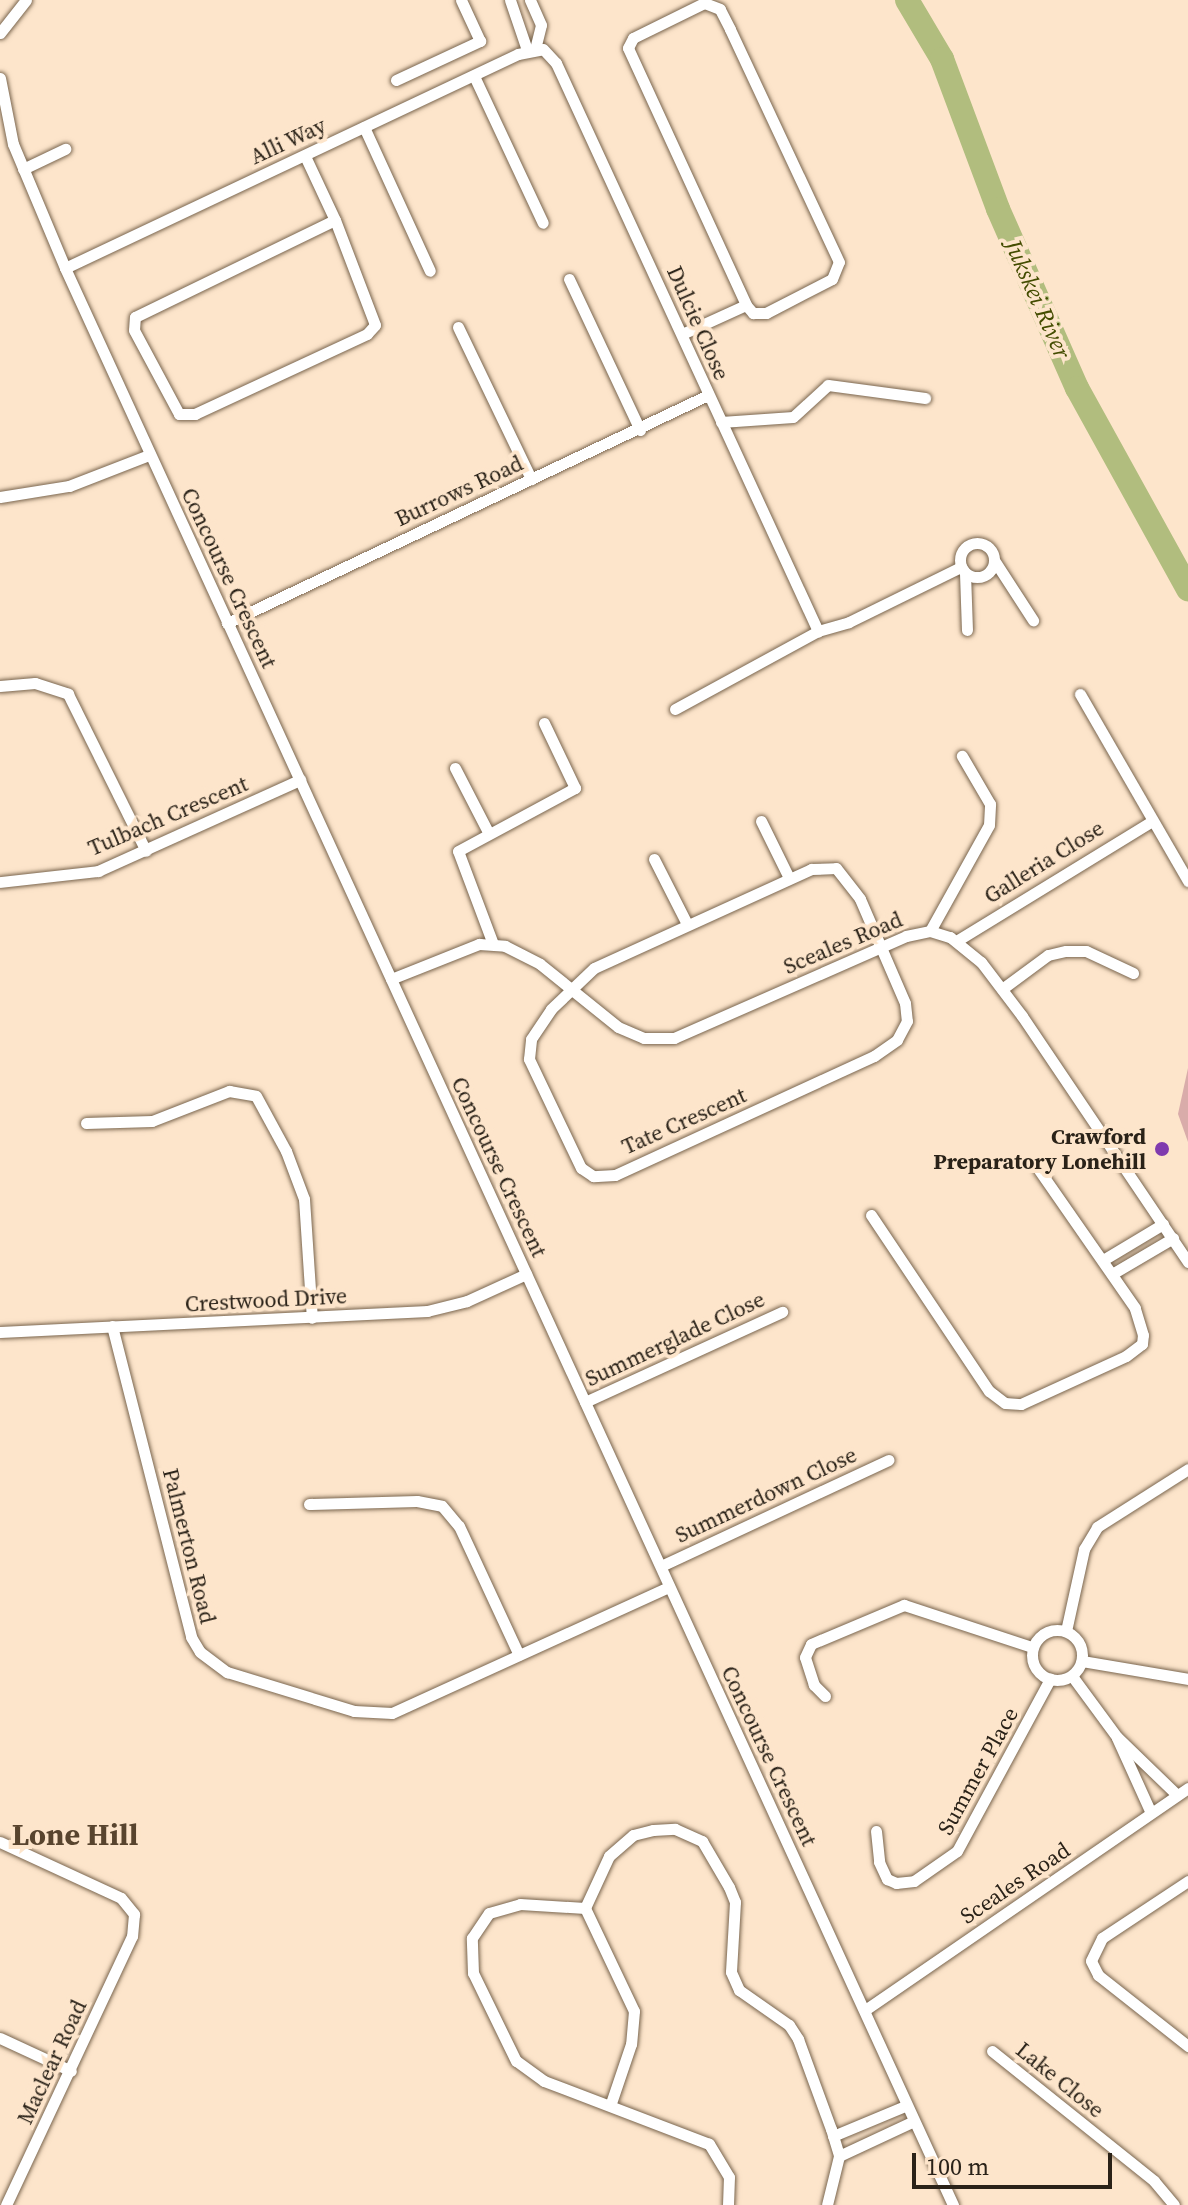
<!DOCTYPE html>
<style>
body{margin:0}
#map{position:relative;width:1188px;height:2205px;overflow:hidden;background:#fde5cb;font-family:"Source Serif 4",serif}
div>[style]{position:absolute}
.green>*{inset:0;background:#d9acaa}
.river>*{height:24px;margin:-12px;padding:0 12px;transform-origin:12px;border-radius:12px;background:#b1bd7e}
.roads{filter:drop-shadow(0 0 2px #79654e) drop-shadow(0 0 2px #79654e)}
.minor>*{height:11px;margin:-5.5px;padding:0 5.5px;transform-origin:5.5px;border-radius:5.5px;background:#fff}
.minor>.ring{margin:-5.5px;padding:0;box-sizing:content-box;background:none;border:11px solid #fff;border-radius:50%}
.dots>*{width:22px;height:22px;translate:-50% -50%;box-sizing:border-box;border:4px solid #fde5cb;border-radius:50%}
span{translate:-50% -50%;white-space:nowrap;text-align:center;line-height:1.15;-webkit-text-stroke:8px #fde5cb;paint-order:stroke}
.street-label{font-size:22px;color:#2a2218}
.poi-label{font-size:22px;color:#2a2218;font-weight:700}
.right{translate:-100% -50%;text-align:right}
.water-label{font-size:24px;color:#434c00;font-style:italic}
.district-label{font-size:30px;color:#58442e;font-weight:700}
.scale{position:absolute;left:912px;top:2153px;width:200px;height:36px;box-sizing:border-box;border:4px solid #2a2218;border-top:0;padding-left:10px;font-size:24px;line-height:28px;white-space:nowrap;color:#2a2218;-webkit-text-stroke:6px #fde5cb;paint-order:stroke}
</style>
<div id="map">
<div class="green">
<div style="clip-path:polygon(1188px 1068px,1188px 1142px,1178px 1114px)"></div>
</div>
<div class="river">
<div style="left:907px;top:0;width:69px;rotate:59.3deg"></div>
<div style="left:942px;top:59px;width:160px;rotate:69.5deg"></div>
<div style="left:998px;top:209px;width:196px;rotate:66.2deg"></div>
<div style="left:1077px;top:388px;width:230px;rotate:61.1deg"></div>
</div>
<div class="roads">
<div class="minor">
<div style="left:510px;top:0;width:53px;rotate:71.2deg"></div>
<div style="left:530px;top:0;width:27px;rotate:66deg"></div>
<div style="left:541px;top:25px;width:25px;rotate:104deg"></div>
<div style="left:0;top:33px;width:42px;rotate:-51.8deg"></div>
<div style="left:474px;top:76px;width:162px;rotate:64.9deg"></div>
<div style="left:0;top:78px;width:67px;rotate:78.9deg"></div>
<div style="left:13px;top:144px;width:134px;rotate:67.2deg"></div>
<div style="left:65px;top:268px;width:2131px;rotate:65.37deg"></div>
<div style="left:396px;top:80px;width:93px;rotate:-24.9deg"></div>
<div style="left:480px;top:41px;width:45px;rotate:-114.9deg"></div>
<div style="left:364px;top:127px;width:158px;rotate:65.4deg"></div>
<div style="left:305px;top:156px;width:71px;rotate:64.9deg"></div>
<div style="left:335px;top:220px;width:112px;rotate:69.1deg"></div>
<div style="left:375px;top:325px;width:12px;rotate:132deg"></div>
<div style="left:367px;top:334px;width:190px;rotate:155.1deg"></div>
<div style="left:195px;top:414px;width:16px;rotate:180deg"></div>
<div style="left:179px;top:414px;width:95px;rotate:-118.2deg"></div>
<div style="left:134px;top:330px;width:13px;rotate:-86deg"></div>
<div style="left:135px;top:317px;width:222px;rotate:-25.9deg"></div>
<div style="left:23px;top:169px;width:47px;rotate:-25.5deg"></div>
<div style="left:65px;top:268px;width:501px;rotate:-25.29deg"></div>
<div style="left:518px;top:54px;width:25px;rotate:-11deg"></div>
<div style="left:543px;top:49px;width:19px;rotate:47deg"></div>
<div style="left:556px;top:63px;width:626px;rotate:65.24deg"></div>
<div style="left:569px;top:279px;width:167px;rotate:64.8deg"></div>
<div style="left:458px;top:327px;width:169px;rotate:64.3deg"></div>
<div style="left:682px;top:334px;width:70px;rotate:-24.4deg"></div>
<div style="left:746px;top:305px;width:11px;rotate:49deg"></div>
<div style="left:753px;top:313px;width:13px"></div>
<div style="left:766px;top:313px;width:74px;rotate:-27.3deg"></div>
<div style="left:832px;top:279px;width:18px;rotate:-68deg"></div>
<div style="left:839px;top:262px;width:257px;rotate:-115.1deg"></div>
<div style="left:730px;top:29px;width:22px;rotate:-117deg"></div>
<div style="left:720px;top:9px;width:17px;rotate:-159deg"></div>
<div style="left:704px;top:3px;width:79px;rotate:153.8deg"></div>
<div style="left:633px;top:38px;width:11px;rotate:117deg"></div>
<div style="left:628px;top:48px;width:283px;rotate:65.3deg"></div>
<div style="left:721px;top:422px;width:72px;rotate:-4deg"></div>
<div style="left:793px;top:417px;width:47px;rotate:-42.4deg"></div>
<div style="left:828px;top:385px;width:98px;rotate:7.6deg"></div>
<div style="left:0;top:497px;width:70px;rotate:-9.1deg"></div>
<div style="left:69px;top:486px;width:86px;rotate:-21.2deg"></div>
<div class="ring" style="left:960px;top:543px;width:23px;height:23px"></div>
<div style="left:994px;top:560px;width:72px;rotate:57deg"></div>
<div style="left:965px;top:573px;width:57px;rotate:88deg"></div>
<div style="left:227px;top:623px;width:532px;rotate:-25.36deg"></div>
<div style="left:0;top:686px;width:35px;rotate:-5deg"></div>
<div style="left:35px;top:683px;width:35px;rotate:18deg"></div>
<div style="left:68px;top:694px;width:175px;rotate:63.6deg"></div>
<div style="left:1080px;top:694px;width:216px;rotate:60deg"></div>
<div style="left:675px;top:709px;width:163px;rotate:-28.6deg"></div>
<div style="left:818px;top:631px;width:32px;rotate:-16deg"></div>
<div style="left:849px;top:622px;width:125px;rotate:-26.2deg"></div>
<div style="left:455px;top:768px;width:72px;rotate:62.7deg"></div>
<div style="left:761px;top:821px;width:64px;rotate:63.8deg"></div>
<div style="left:654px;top:859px;width:73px;rotate:63.1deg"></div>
<div style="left:836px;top:868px;width:39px;rotate:52deg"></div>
<div style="left:860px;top:899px;width:113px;rotate:66.6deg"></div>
<div style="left:905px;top:1003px;width:18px;rotate:84deg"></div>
<div style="left:907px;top:1021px;width:21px;rotate:118deg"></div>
<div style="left:897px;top:1040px;width:28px;rotate:145deg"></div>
<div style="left:874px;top:1056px;width:285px;rotate:155.3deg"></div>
<div style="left:615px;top:1175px;width:22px;rotate:177deg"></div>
<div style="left:593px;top:1176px;width:14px;rotate:-146deg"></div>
<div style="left:581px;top:1168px;width:121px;rotate:-115.5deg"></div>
<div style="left:529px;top:1059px;width:20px;rotate:-84deg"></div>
<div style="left:531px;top:1039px;width:36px;rotate:-56deg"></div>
<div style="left:551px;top:1009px;width:59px;rotate:-43.6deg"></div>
<div style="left:594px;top:968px;width:239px;rotate:-24.5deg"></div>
<div style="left:811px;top:869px;width:25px;rotate:-2deg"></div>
<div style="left:0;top:882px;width:99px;rotate:-6.4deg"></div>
<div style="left:98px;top:871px;width:222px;rotate:-24.3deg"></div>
<div style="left:930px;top:931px;width:121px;rotate:-60.9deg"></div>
<div style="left:989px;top:825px;width:21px;rotate:-87deg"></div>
<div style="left:990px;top:804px;width:56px;rotate:-120.3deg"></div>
<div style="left:958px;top:940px;width:228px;rotate:-31.5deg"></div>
<div style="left:493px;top:944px;width:99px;rotate:-110.6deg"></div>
<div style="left:458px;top:851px;width:133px;rotate:-28.3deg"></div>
<div style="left:575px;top:788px;width:72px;rotate:-115.5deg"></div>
<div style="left:391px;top:979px;width:95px;rotate:-21.7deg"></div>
<div style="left:479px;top:944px;width:26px;rotate:4deg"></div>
<div style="left:505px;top:946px;width:39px;rotate:27deg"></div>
<div style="left:540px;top:964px;width:100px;rotate:38.9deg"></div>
<div style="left:618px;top:1027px;width:28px;rotate:23deg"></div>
<div style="left:644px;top:1038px;width:30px"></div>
<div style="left:674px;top:1038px;width:253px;rotate:-23.7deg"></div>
<div style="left:906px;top:936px;width:25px;rotate:-12deg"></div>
<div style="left:930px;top:931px;width:21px;rotate:17deg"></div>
<div style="left:950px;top:937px;width:40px;rotate:39deg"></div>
<div style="left:981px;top:962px;width:68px;rotate:52.8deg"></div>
<div style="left:1022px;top:1016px;width:297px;rotate:56deg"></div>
<div style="left:1002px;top:989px;width:57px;rotate:-36.5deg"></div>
<div style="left:1048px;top:955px;width:18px;rotate:-13deg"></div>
<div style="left:1066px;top:951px;width:20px"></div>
<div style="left:1086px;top:951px;width:52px;rotate:25.1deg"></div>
<div style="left:86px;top:1123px;width:66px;rotate:-1.7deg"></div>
<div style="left:152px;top:1121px;width:83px;rotate:-21.3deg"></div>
<div style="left:229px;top:1091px;width:27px;rotate:10deg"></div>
<div style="left:256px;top:1096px;width:63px;rotate:61.4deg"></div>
<div style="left:286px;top:1151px;width:51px;rotate:69.4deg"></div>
<div style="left:304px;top:1199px;width:119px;rotate:86.2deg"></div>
<div style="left:871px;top:1215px;width:212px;rotate:56.2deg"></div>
<div style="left:989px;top:1391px;width:20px;rotate:37deg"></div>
<div style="left:1005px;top:1403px;width:16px;rotate:4deg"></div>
<div style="left:1021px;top:1404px;width:115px;rotate:-24.6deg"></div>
<div style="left:1126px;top:1356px;width:20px;rotate:-37deg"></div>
<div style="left:1142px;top:1344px;width:9px;rotate:-84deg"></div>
<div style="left:1143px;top:1335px;width:28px;rotate:-107deg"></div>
<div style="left:1135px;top:1308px;width:168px;rotate:-124.8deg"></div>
<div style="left:1103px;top:1260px;width:70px;rotate:-31deg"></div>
<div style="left:1112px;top:1274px;width:71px;rotate:-30.5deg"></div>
<div style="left:112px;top:1326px;width:321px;rotate:75.7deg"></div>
<div style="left:191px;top:1637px;width:17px;rotate:59deg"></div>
<div style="left:200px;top:1652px;width:34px;rotate:37deg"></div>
<div style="left:227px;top:1672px;width:133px;rotate:17.1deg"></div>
<div style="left:354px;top:1711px;width:38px;rotate:3deg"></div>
<div style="left:392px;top:1713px;width:304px;rotate:-24.5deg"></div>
<div style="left:0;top:1332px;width:428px;rotate:-2.8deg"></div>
<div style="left:427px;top:1311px;width:41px;rotate:-14deg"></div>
<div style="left:467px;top:1301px;width:65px;rotate:-24.6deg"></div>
<div style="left:585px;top:1402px;width:217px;rotate:-24.6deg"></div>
<div style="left:309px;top:1504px;width:108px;rotate:-1.6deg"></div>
<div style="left:417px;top:1501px;width:25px;rotate:11deg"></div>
<div style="left:442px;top:1506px;width:26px;rotate:50deg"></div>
<div style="left:459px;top:1526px;width:142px;rotate:65.1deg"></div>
<div style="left:661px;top:1566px;width:251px;rotate:-25deg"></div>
<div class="ring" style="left:1032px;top:1630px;width:39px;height:39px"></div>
<div style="left:1066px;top:1631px;width:84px;rotate:-77.6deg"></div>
<div style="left:1084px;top:1549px;width:26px;rotate:-59deg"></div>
<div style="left:1097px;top:1527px;width:108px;rotate:-32.5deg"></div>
<div style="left:1082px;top:1661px;width:108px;rotate:9.6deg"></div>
<div style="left:1072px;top:1676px;width:76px;rotate:53.6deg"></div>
<div style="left:1117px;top:1737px;width:83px;rotate:44deg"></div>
<div style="left:825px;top:1696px;width:16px;rotate:-135deg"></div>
<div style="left:814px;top:1685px;width:29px;rotate:-108deg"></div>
<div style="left:805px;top:1657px;width:14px;rotate:-65deg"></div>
<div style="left:811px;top:1644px;width:101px;rotate:-22.8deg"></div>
<div style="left:904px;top:1605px;width:135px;rotate:18.2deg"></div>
<div style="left:1117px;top:1738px;width:82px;rotate:65.6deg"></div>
<div style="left:876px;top:1831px;width:31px;rotate:84deg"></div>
<div style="left:879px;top:1862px;width:19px;rotate:65deg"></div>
<div style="left:887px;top:1879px;width:10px;rotate:24deg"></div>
<div style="left:896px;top:1883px;width:18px;rotate:-6deg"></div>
<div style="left:914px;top:1881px;width:52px;rotate:-34.9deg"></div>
<div style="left:957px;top:1851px;width:196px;rotate:-61.6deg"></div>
<div style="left:0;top:1842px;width:133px;rotate:24.8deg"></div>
<div style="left:121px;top:1898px;width:21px;rotate:51deg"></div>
<div style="left:134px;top:1914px;width:22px;rotate:95deg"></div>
<div style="left:132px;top:1936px;width:297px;rotate:115.1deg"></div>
<div style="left:1188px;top:1881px;width:103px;rotate:146.5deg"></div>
<div style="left:1102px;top:1938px;width:25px;rotate:116deg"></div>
<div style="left:1091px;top:1961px;width:16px;rotate:63deg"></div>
<div style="left:1098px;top:1975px;width:115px;rotate:38.3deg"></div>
<div style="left:585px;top:1908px;width:114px;rotate:64.6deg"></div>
<div style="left:634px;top:2011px;width:33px;rotate:95deg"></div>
<div style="left:631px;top:2044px;width:62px;rotate:108.7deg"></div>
<div style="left:865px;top:2010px;width:392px;rotate:-34.5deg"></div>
<div style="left:0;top:2038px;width:78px;rotate:24.9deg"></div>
<div style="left:992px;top:2051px;width:208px;rotate:38.7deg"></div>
<div style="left:1154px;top:2181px;width:31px;rotate:50deg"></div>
<div style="left:833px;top:2136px;width:78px;rotate:-22.6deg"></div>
<div style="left:839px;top:2156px;width:81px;rotate:-25deg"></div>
<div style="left:728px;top:2205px;width:28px;rotate:-88deg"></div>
<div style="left:729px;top:2177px;width:39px;rotate:-121deg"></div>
<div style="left:709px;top:2144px;width:177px;rotate:-159.1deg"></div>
<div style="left:544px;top:2081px;width:34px;rotate:-144deg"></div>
<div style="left:516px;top:2061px;width:98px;rotate:-116deg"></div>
<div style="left:473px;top:1973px;width:35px;rotate:-92deg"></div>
<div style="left:472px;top:1938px;width:30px;rotate:-56deg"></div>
<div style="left:489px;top:1913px;width:32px;rotate:-16deg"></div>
<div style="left:520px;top:1904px;width:65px;rotate:3.5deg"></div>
<div style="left:585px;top:1908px;width:57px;rotate:-65.2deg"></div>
<div style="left:609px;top:1856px;width:32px;rotate:-41deg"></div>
<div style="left:633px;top:1835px;width:21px;rotate:-14deg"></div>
<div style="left:653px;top:1830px;width:22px;rotate:-3deg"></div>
<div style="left:675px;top:1829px;width:30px;rotate:24deg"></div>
<div style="left:702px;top:1841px;width:53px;rotate:59.6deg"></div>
<div style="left:729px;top:1887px;width:16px;rotate:68deg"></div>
<div style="left:735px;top:1902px;width:70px;rotate:93.3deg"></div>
<div style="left:731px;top:1972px;width:20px;rotate:66deg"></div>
<div style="left:739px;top:1990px;width:61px;rotate:35deg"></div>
<div style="left:789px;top:2025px;width:17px;rotate:57deg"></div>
<div style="left:798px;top:2039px;width:96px;rotate:69.9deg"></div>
<div style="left:831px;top:2129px;width:28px;rotate:73deg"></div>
<div style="left:839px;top:2156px;width:50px;rotate:103.8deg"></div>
</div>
</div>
<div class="dots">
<div style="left:1162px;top:1149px;background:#803aae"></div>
</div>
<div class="street-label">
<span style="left:288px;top:141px;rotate:-25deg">Alli Way</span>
<span style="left:698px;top:323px;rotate:66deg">Dulcie Close</span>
<span style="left:459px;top:491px;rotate:-25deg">Burrows Road</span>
<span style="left:229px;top:578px;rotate:65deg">Concourse Crescent</span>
<span style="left:168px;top:816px;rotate:-23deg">Tulbach Crescent</span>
<span style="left:1044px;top:862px;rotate:-32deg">Galleria Close</span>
<span style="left:843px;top:943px;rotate:-23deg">Sceales Road</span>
<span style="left:684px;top:1121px;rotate:-24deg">Tate Crescent</span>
<span style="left:499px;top:1167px;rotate:65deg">Concourse Crescent</span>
<span style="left:266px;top:1300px;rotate:-3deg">Crestwood Drive</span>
<span style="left:675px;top:1339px;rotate:-25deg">Summerglade Close</span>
<span style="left:766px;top:1495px;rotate:-25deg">Summerdown Close</span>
<span style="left:189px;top:1546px;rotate:76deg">Palmerton Road</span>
<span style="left:769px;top:1756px;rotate:65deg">Concourse Crescent</span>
<span style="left:978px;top:1771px;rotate:-61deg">Summer Place</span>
<span style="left:1015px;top:1883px;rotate:-34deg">Sceales Road</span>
<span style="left:52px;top:2062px;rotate:-65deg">Maclear Road</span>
<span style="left:1060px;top:2080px;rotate:39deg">Lake Close</span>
</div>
<div class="poi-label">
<span class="right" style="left:1146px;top:1149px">Crawford<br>Preparatory Lonehill</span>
</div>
<div class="water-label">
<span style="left:1038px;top:299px;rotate:66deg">Jukskei River</span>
</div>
<div class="district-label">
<span style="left:75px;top:1835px">Lone Hill</span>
</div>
<div class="scale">100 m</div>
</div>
